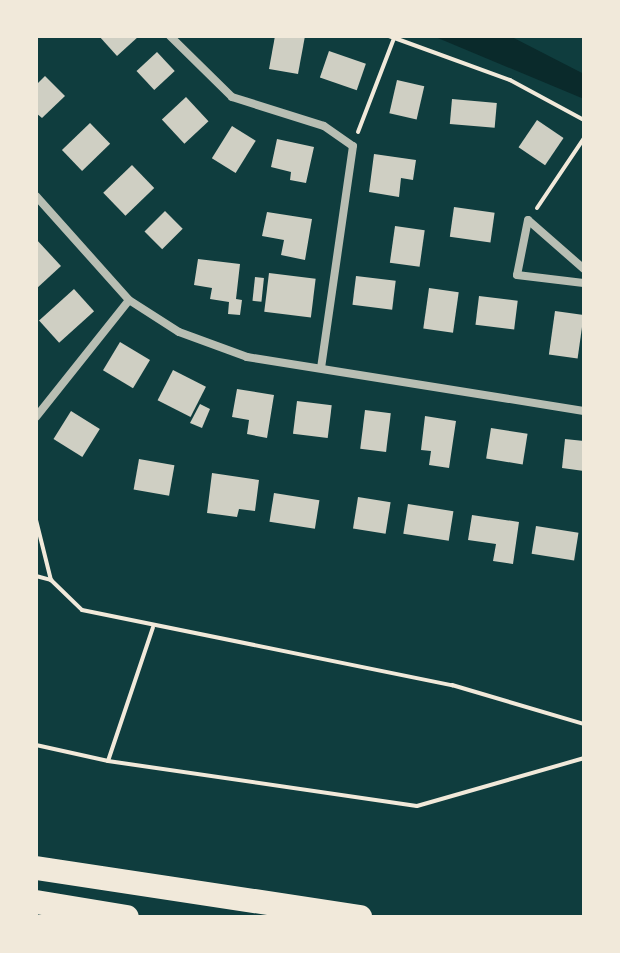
<!DOCTYPE html>
<style>
body{margin:0}
#map{position:relative;width:620px;height:953px;overflow:hidden;background:#0f3d3e;font-family:Lora,serif}
div>[style]{position:absolute}
.water>*{inset:0;background:#0a2a2b}
.building>*{inset:0;background:#cfcfc3;transform-origin:0 0}
.path>*{height:4px;margin:-2px;padding:0 2px;transform-origin:2px;border-radius:2px;background:#f1e9da}
.minor>*{height:8px;margin:-4px;padding:0 4px;transform-origin:4px;border-radius:4px;background:#b8beb3}
.motorway>*{height:24px;margin:-12px;padding:0 12px;transform-origin:12px;border-radius:12px;background:#f1e9da}
span{translate:-50% -50%;white-space:nowrap;text-align:center;line-height:1.15;-webkit-text-stroke:8px #f1e9da;paint-order:stroke}
.frame{position:absolute;inset:0;border:38px solid #f1e9da;pointer-events:none}
</style>
<div id="map">
<div class="water">
<div style="clip-path:polygon(433px 36px,510px 36px,584px 74px,584px 99px)"></div>
</div>
<div class="building">
<div style="clip-path:polygon(99px 36px,139px 36px,117px 56px)"></div>
<div style="clip-path:polygon(275px 36px,305px 36px,298px 74px,269px 69px)"></div>
<div style="left:329px;top:51px;width:39px;height:28px;rotate:19deg"></div>
<div style="left:157px;top:52px;width:26px;height:28px;rotate:47deg"></div>
<div style="clip-path:polygon(45px 76px,65px 96px,42px 118px,36px 113px,36px 85px)"></div>
<div style="left:397px;top:80px;width:28px;height:34px;rotate:13deg"></div>
<div style="left:186px;top:97px;width:33px;height:33px;rotate:47deg"></div>
<div style="left:452px;top:99px;width:45px;height:25px;rotate:5deg"></div>
<div style="left:537px;top:120px;width:32px;height:33px;rotate:34deg"></div>
<div style="left:90px;top:123px;width:29px;height:39px;rotate:46deg"></div>
<div style="left:232px;top:126px;width:28px;height:38px;rotate:32deg"></div>
<div style="clip-path:polygon(277px 139px,314px 147px,306px 183px,290px 180px,291px 172px,271px 167px)"></div>
<div style="clip-path:polygon(374px 154px,416px 160px,413px 180px,401px 178px,399px 197px,369px 192px)"></div>
<div style="left:132px;top:165px;width:32px;height:40px;rotate:46deg"></div>
<div style="left:454px;top:207px;width:41px;height:30px;rotate:8deg"></div>
<div style="left:165px;top:211px;width:25px;height:29px;rotate:45deg"></div>
<div style="clip-path:polygon(267px 212px,312px 219px,305px 260px,281px 255px,284px 240px,262px 236px)"></div>
<div style="left:395px;top:226px;width:30px;height:37px;rotate:8deg"></div>
<div style="clip-path:polygon(36px 239px,61px 266px,36px 289px)"></div>
<div style="clip-path:polygon(198px 259px,240px 264px,236px 299px,242px 300px,240px 315px,228px 314px,229px 302px,210px 299px,212px 288px,194px 285px)"></div>
<div style="left:269px;top:273px;width:47px;height:39px;rotate:7deg"></div>
<div style="left:356px;top:276px;width:40px;height:29px;rotate:7deg"></div>
<div style="left:255px;top:277px;width:9px;height:24px;rotate:6deg"></div>
<div style="left:429px;top:288px;width:30px;height:41px;rotate:8deg"></div>
<div style="left:74px;top:289px;width:30px;height:47px;rotate:48deg"></div>
<div style="left:479px;top:296px;width:39px;height:29px;rotate:7deg"></div>
<div style="left:555px;top:311px;width:29px;height:44px;rotate:8deg"></div>
<div style="left:120px;top:342px;width:35px;height:33px;rotate:31deg"></div>
<div style="left:173px;top:370px;width:37px;height:34px;rotate:27deg"></div>
<div style="clip-path:polygon(237px 389px,274px 395px,267px 438px,247px 434px,249px 420px,232px 417px)"></div>
<div style="left:297px;top:401px;width:35px;height:33px;rotate:7deg"></div>
<div style="clip-path:polygon(200px 404px,210px 409px,202px 428px,190px 423px)"></div>
<div style="left:365px;top:410px;width:26px;height:39px;rotate:7deg"></div>
<div style="left:71px;top:411px;width:34px;height:33px;rotate:32deg"></div>
<div style="clip-path:polygon(425px 416px,456px 421px,449px 468px,429px 465px,431px 451px,421px 450px)"></div>
<div style="left:491px;top:428px;width:37px;height:31px;rotate:9deg"></div>
<div style="clip-path:polygon(565px 439px,584px 441px,584px 471px,562px 468px)"></div>
<div style="left:139px;top:459px;width:36px;height:31px;rotate:10deg"></div>
<div style="clip-path:polygon(212px 473px,259px 480px,255px 511px,239px 509px,237px 517px,207px 513px)"></div>
<div style="left:274px;top:493px;width:46px;height:29px;rotate:9deg"></div>
<div style="left:358px;top:497px;width:33px;height:32px;rotate:9deg"></div>
<div style="left:408px;top:504px;width:46px;height:30px;rotate:9deg"></div>
<div style="clip-path:polygon(472px 515px,519px 522px,513px 564px,493px 561px,496px 544px,468px 540px)"></div>
<div style="left:536px;top:526px;width:43px;height:28px;rotate:9deg"></div>
</div>
<div class="path">
<div style="left:389px;top:36px;width:129px;rotate:20deg"></div>
<div style="left:510px;top:80px;width:84px;rotate:28.4deg"></div>
<div style="left:358px;top:132px;width:101px;rotate:-69deg"></div>
<div style="left:537px;top:208px;width:84px;rotate:-56.1deg"></div>
<div style="left:36px;top:520px;width:62px;rotate:76deg"></div>
<div style="left:51px;top:580px;width:43px;rotate:44.1deg"></div>
<div style="left:82px;top:610px;width:378px;rotate:11.5deg"></div>
<div style="left:452px;top:685px;width:138px;rotate:16.5deg"></div>
<div style="left:36px;top:576px;width:16px;rotate:15deg"></div>
<div style="left:36px;top:745px;width:74px;rotate:12.5deg"></div>
<div style="left:108px;top:761px;width:312px;rotate:8.3deg"></div>
<div style="left:417px;top:806px;width:174px;rotate:-16deg"></div>
<div style="left:108px;top:761px;width:141px;rotate:-71.4deg"></div>
</div>
<div class="minor">
<div style="left:170px;top:36px;width:87px;rotate:44.5deg"></div>
<div style="left:232px;top:97px;width:96px;rotate:17.5deg"></div>
<div style="left:324px;top:126px;width:35px;rotate:35deg"></div>
<div style="left:353px;top:146px;width:224px;rotate:98.2deg"></div>
<div style="left:36px;top:196px;width:140px;rotate:48.2deg"></div>
<div style="left:129px;top:300px;width:59px;rotate:32.6deg"></div>
<div style="left:179px;top:332px;width:72px;rotate:20.2deg"></div>
<div style="left:247px;top:357px;width:341px;rotate:9.1deg"></div>
<div style="left:584px;top:269px;width:74px;rotate:-138.8deg"></div>
<div style="left:528px;top:220px;width:56px;rotate:101.3deg"></div>
<div style="left:517px;top:275px;width:67px;rotate:6.8deg"></div>
<div style="left:36px;top:417px;width:149px;rotate:-51.5deg"></div>
</div>
<div class="motorway">
<div style="left:36px;top:868px;width:328px;rotate:8.6deg"></div>
<div style="left:36px;top:902px;width:92px;rotate:9.4deg"></div>
</div>
<div class="frame"></div>
</div>
